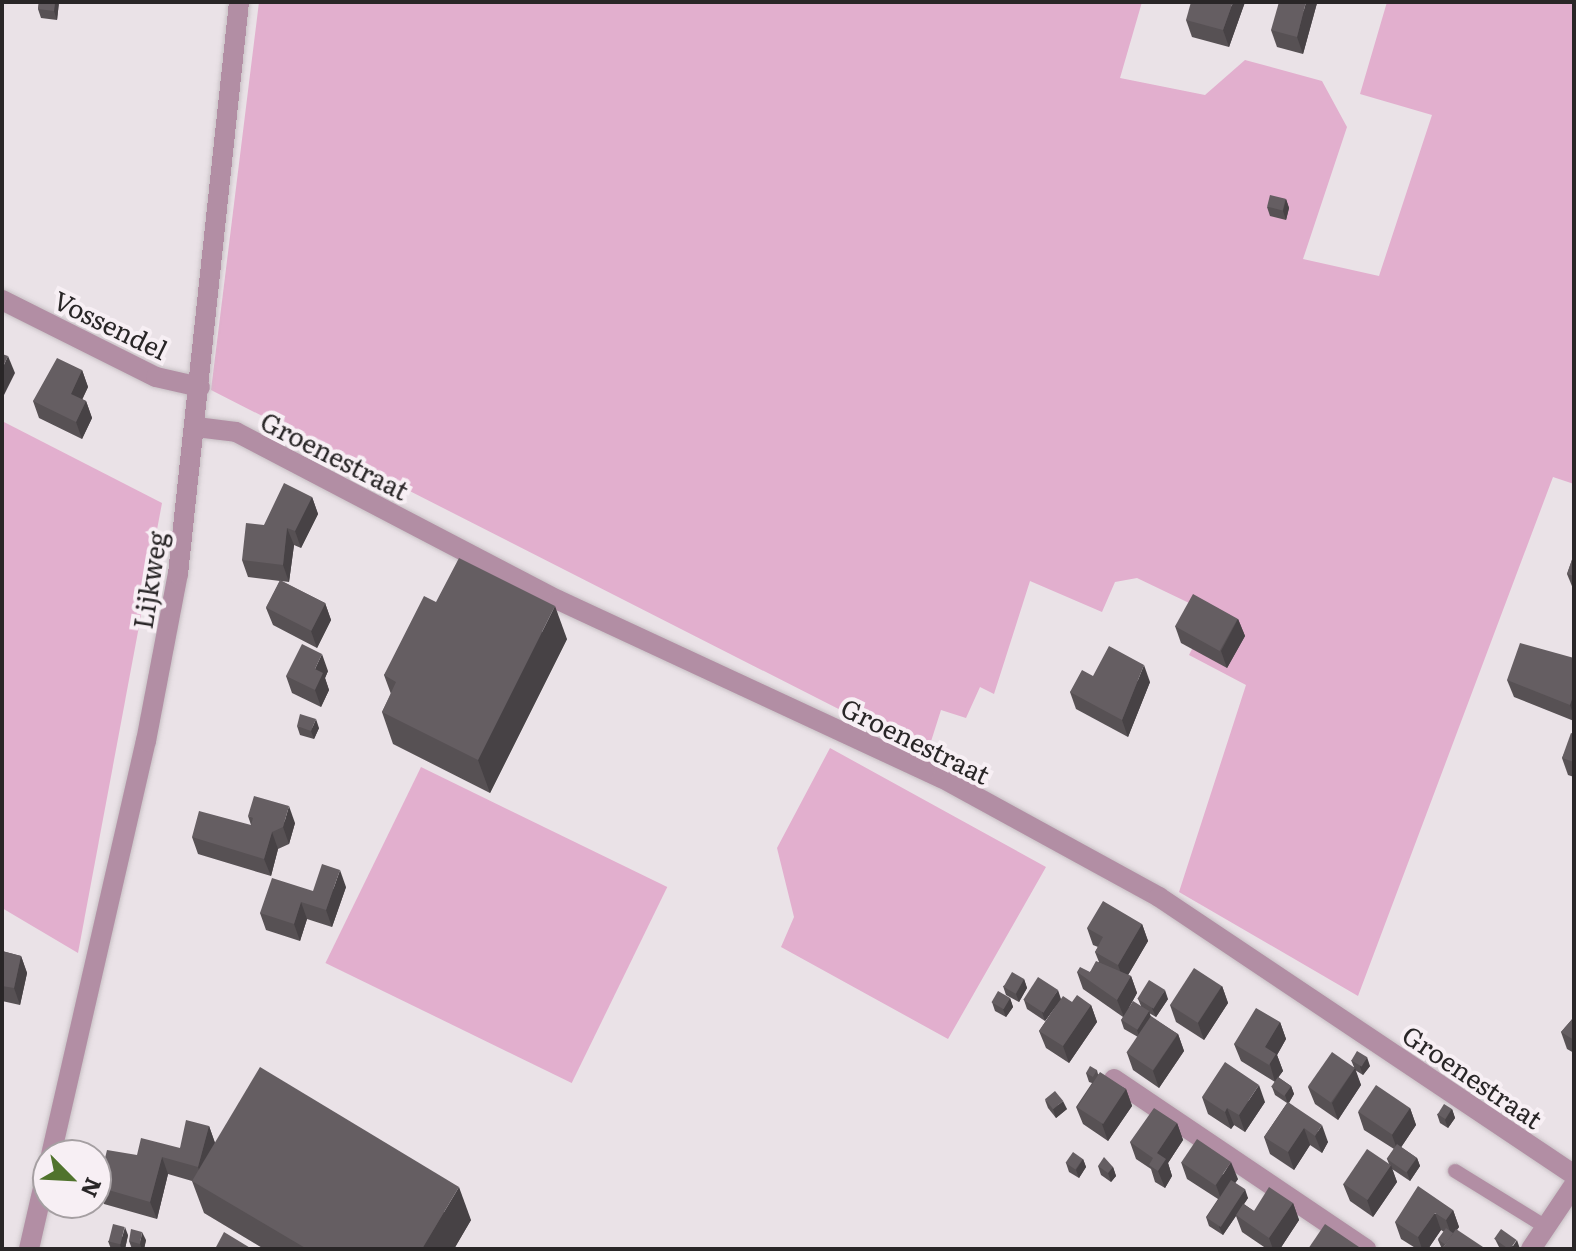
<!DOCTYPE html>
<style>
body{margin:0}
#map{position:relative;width:1576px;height:1251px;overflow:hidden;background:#eae2e7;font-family:Literata,serif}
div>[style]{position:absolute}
.green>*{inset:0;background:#e2afce;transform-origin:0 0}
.roads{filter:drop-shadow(0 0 2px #c7c0c4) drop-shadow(0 0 2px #c7c0c4)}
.service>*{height:14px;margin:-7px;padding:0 7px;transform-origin:7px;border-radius:7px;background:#b28ea4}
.minor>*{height:20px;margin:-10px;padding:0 10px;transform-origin:10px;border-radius:10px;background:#b28ea4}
.tertiary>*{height:20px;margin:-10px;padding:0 10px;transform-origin:10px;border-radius:10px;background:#b28ea4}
.wall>*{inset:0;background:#575154}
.shaded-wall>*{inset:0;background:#474245}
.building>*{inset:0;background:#655e62;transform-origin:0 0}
span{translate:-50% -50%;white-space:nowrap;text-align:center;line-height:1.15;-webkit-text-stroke:8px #f7eff4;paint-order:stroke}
.street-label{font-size:26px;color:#292627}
.frame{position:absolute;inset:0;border:4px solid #292627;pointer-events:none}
.north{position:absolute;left:32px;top:1139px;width:80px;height:80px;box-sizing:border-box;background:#f7eff4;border:2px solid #a59fa2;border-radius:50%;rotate:114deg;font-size:22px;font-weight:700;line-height:32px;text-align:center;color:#292627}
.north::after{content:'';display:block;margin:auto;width:28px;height:36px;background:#50732c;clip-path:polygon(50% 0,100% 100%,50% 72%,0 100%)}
</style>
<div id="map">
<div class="green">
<div style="clip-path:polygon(259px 2px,1142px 2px,1120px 78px,1205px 95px,1245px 60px,1322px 81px,1347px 127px,1303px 259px,1379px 276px,1432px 115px,1360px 94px,1387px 2px,1574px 2px,1574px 484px,1553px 477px,1358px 996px,1179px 892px,1246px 685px,1189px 655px,1210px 613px,1137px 578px,1115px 582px,1102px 612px,1030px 581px,994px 694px,980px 687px,966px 718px,941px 710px,927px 754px,211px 390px)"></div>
<div style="clip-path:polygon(2px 421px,162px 503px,78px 953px,2px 908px)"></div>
<div style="clip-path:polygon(830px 748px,1046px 867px,948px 1039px,781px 947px,794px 917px,777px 848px)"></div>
<div style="left:421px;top:767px;width:274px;height:218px;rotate:26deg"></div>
</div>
<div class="roads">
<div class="service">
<div style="left:1455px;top:1171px;width:107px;rotate:31.6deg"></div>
</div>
<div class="minor">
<div style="left:2px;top:300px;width:172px;rotate:26.6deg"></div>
<div style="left:156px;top:377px;width:45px;rotate:12.8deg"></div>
<div style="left:196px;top:427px;width:40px;rotate:7.1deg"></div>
<div style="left:236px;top:432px;width:363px;rotate:27.6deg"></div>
<div style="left:558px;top:600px;width:423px;rotate:24.9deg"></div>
<div style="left:942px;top:778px;width:247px;rotate:28.7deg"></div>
<div style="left:1159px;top:897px;width:500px;rotate:33.8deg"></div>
<div style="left:1114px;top:1079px;width:304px;rotate:34deg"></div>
<div style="left:1531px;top:1249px;width:77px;rotate:-56.1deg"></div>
</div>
<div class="tertiary">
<div style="left:51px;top:1155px;width:425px;rotate:-77.1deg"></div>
<div style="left:146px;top:741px;width:170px;rotate:-79.2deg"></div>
<div style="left:178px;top:574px;width:575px;rotate:-83.91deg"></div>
<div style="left:29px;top:1249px;width:85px;rotate:-77.1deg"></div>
</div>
</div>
<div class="wall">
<div style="clip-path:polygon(39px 2px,59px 2px,57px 20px,41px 18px,38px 9px)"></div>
<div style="clip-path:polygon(1245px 2px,1229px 47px,1192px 37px,1186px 20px)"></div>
<div style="clip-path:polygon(1317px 3px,1303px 54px,1277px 47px,1271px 30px)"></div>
<div style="clip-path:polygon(1286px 199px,1289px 208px,1286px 220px,1270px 216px,1267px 207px)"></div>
<div style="clip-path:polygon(82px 370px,88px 387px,82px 399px,86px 401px,92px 418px,82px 439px,39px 418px,33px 401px)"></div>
<div style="clip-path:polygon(312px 497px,318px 514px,301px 548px,294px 545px,289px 582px,281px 581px,325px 603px,331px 620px,317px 648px,273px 625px,266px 608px,280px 581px,248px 577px,242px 560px,264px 525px)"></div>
<div style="clip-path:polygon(1574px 554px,1574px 591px,1567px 574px)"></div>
<div style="clip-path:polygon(436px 602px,567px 639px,490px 793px,393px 744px,382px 712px,391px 694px,384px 675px)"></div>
<div style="clip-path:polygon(1238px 619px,1245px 636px,1227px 668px,1181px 643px,1175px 626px)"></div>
<div style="clip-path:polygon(1574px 658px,1574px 721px,1514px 697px,1507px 680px)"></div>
<div style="clip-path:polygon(328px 671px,325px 678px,329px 690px,321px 707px,292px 693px,286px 676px)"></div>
<div style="clip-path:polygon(1093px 676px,1150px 682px,1128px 737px,1076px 709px,1070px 692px)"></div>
<div style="clip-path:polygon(297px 726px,319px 728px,314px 739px,300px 735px)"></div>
<div style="clip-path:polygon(1574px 734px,1574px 777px,1568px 775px,1562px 758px)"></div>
<div style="clip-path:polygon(248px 816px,295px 823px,289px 844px,278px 849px,271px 876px,198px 854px,192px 837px,251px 825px)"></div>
<div style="clip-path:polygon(346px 887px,332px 927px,307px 919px,300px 941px,266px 930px,260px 913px,313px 891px)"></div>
<div style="clip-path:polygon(1142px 924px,1148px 941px,1128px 975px,1131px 976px,1137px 993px,1129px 1007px,1141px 1006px,1138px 999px,1168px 999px,1156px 1017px,1149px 1013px,1151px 1017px,1178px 1034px,1184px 1051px,1159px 1088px,1133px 1070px,1127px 1053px,1138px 1037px,1124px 1029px,1121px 1020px,1123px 1017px,1083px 989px,1077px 972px,1090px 972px,1099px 962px,1095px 952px,1098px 947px,1093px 945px,1087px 928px)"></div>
<div style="clip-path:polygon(2px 951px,21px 956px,27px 973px,20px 1005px,2px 1001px)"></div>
<div style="clip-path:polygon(1024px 979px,1027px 988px,1019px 1002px,1006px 995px,1003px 986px)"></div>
<div style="clip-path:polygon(1222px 986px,1228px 1003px,1204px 1040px,1176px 1022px,1170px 1005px)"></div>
<div style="clip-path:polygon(1010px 998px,1013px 1007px,1006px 1017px,995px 1011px,992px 1002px)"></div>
<div style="clip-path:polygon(1061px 999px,1072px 1002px,1091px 1005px,1097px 1022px,1069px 1063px,1046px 1048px,1039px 1031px,1058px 1003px,1045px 1021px,1027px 1009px,1024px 1000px)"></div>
<div style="clip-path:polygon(1574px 1017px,1574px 1053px,1567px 1049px,1561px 1032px)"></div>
<div style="clip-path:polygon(1280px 1022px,1286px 1039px,1277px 1055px,1283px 1071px,1278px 1077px,1291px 1086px,1294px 1094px,1289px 1103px,1328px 1142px,1322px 1153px,1310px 1145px,1294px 1170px,1270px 1154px,1264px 1137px,1287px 1103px,1275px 1095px,1272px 1087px,1275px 1082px,1241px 1061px,1234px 1044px)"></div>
<div style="clip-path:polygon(1351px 1060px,1370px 1066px,1363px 1075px,1355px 1070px,1361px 1085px,1338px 1120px,1315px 1104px,1308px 1087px,1354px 1067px)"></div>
<div style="clip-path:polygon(1097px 1070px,1098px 1074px,1126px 1089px,1132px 1106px,1108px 1141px,1083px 1124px,1076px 1107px,1092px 1083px,1089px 1082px,1086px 1073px)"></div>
<div style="clip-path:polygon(1202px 1097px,1265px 1102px,1245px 1132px,1234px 1125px,1231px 1129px,1208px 1114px)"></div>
<div style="clip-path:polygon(1045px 1100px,1067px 1109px,1056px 1118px,1048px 1108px)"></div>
<div style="clip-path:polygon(1410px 1108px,1416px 1125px,1401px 1147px,1417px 1158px,1420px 1166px,1410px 1181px,1392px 1169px,1397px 1182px,1373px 1217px,1350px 1201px,1343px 1184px,1389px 1164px,1387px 1159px,1394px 1149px,1364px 1130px,1358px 1112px)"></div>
<div style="clip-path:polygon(1452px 1109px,1455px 1118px,1448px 1128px,1440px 1123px,1437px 1114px)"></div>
<div style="clip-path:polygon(1177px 1123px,1183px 1140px,1168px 1163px,1172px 1176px,1165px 1188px,1155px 1182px,1151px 1169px,1136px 1159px,1130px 1142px)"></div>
<div style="clip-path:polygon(209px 1126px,215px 1143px,471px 1220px,454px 1249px,264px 1249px,204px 1213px,192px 1181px,168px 1174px,157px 1219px,104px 1204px,98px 1187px,137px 1155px,180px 1148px)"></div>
<div style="clip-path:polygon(1083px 1159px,1086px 1167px,1079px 1178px,1069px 1172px,1066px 1163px)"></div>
<div style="clip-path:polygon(1181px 1162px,1238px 1179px,1235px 1183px,1248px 1198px,1244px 1204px,1254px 1211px,1293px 1203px,1299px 1220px,1280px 1249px,1267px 1249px,1242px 1232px,1236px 1216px,1223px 1235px,1209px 1226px,1206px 1217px,1218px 1199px,1187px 1179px)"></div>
<div style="clip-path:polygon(1098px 1166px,1113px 1167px,1116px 1176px,1111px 1182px,1101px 1175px)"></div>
<div style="clip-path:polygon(1453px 1210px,1459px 1227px,1442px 1249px,1438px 1240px,1444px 1232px,1441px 1230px,1428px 1249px,1417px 1249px,1401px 1239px,1395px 1222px)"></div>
<div style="clip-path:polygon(128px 1235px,125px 1249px,111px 1249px,108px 1241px)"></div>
<div style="clip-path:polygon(1495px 1239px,1520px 1249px,1501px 1249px,1499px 1247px)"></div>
<div style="clip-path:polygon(146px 1240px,144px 1249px,132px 1249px,129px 1241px)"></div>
</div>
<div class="shaded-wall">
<div style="clip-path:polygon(55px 2px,59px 2px,57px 20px,54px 11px)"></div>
<div style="clip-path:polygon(1233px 2px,1245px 2px,1229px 47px,1223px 30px)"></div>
<div style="clip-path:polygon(1306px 2px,1316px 2px,1317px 3px,1303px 54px,1297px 37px)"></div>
<div style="clip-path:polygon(1286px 199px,1289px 208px,1286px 220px,1283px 211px)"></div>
<div style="clip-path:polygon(8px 356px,15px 373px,2px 399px,2px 369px)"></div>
<div style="clip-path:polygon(82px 370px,88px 387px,77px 411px,71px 394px)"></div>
<div style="clip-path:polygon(86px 401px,92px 418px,82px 439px,76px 422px)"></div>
<div style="clip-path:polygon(312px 497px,318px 514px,301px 548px,295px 531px)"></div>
<div style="clip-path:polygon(287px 528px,294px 545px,289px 582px,283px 565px)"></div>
<div style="clip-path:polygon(325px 603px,331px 620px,317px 648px,311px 631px)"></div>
<div style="clip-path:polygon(555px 606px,567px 639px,490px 793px,478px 760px)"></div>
<div style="clip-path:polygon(1238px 619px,1245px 636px,1227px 668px,1221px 651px)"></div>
<div style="clip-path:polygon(322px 654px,328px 671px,325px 678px,329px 690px,321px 707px,315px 690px,315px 669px)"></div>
<div style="clip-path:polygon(1144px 665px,1150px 682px,1128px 737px,1122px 720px)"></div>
<div style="clip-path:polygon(1574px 693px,1574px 716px,1570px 705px)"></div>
<div style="clip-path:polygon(316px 719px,319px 728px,314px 739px,311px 731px)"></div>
<div style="clip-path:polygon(289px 806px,295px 823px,289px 844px,283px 827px)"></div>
<div style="clip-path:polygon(272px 832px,278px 849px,271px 876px,264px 859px)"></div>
<div style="clip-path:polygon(340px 870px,346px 887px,332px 927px,326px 910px)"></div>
<div style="clip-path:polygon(301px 902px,307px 919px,300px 941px,294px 924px)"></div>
<div style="clip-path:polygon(1142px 924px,1148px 941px,1124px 982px,1118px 965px)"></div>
<div style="clip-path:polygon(21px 956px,27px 973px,20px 1005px,14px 988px)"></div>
<div style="clip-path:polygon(1131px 976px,1137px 993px,1124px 1017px,1117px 1000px)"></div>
<div style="clip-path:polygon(1024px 979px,1027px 988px,1019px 1002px,1016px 994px)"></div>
<div style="clip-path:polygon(1222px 986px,1228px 1003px,1204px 1040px,1198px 1023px)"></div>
<div style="clip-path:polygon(1058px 990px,1061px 999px,1045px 1021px,1042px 1012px)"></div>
<div style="clip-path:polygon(1165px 990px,1168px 999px,1156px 1017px,1152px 1008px)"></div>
<div style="clip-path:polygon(1010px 998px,1013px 1007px,1006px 1017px,1003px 1009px)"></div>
<div style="clip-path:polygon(1091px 1005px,1097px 1022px,1069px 1063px,1063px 1046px)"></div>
<div style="clip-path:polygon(1149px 1011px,1152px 1020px,1140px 1039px,1137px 1030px)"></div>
<div style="clip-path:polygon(1280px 1022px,1286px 1039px,1277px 1055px,1283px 1071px,1275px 1082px,1265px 1047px)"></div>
<div style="clip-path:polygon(1178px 1034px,1184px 1051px,1159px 1088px,1153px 1071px)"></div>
<div style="clip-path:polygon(1367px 1057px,1370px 1066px,1363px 1075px,1360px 1067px)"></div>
<div style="clip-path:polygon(1355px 1068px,1361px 1085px,1338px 1120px,1332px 1103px)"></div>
<div style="clip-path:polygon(1259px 1085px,1265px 1102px,1245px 1132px,1239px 1115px)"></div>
<div style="clip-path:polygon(1291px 1086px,1294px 1094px,1288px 1104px,1285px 1095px)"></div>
<div style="clip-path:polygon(1126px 1089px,1132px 1106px,1108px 1141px,1102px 1124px)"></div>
<div style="clip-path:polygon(1063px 1101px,1067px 1109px,1056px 1118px,1053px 1109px)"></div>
<div style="clip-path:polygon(1227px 1108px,1234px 1125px,1231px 1129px,1225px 1112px)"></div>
<div style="clip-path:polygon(1410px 1108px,1416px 1125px,1398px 1152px,1392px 1135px)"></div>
<div style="clip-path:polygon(1452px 1109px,1455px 1118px,1448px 1128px,1445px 1120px)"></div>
<div style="clip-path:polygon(1177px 1123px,1183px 1140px,1168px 1163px,1172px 1176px,1165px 1188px,1158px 1171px,1157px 1153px)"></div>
<div style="clip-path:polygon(1322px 1125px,1328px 1142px,1322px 1153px,1315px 1136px)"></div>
<div style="clip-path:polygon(209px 1126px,215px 1143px,204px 1184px,198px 1167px)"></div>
<div style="clip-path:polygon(1304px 1128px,1310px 1145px,1294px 1170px,1288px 1152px)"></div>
<div style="clip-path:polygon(162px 1157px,168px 1174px,157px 1219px,150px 1202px)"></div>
<div style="clip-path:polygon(1417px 1158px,1420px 1166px,1410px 1181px,1407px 1172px)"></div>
<div style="clip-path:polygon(1083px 1159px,1086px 1167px,1079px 1178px,1076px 1170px)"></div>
<div style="clip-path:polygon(1231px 1162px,1238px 1179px,1222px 1202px,1216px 1185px)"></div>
<div style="clip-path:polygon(1391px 1165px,1397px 1182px,1373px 1217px,1367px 1200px)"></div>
<div style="clip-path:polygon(1113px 1167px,1116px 1176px,1111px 1182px,1108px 1173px)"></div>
<div style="clip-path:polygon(459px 1187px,471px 1220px,454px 1249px,422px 1249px)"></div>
<div style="clip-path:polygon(1245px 1189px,1248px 1198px,1223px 1235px,1219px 1227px)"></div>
<div style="clip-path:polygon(1293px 1203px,1299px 1220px,1280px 1249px,1273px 1249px,1269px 1238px)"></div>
<div style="clip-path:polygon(1453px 1210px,1459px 1227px,1452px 1237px,1446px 1220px)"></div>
<div style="clip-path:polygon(1435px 1213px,1441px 1230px,1428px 1249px,1422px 1249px,1418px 1237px)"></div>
<div style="clip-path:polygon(125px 1227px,128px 1235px,125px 1249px,122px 1249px,120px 1245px)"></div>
<div style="clip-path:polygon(142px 1232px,146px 1240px,144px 1249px,142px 1249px,140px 1244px)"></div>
<div style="clip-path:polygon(1517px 1240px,1520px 1249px,1511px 1249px)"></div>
</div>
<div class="building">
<div style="clip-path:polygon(39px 2px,55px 2px,54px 11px,38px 9px)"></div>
<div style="clip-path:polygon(1191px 2px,1233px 2px,1223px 30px,1186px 20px)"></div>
<div style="clip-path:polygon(1279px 2px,1306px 2px,1297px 37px,1271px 30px)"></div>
<div style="left:1270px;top:195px;width:16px;height:12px;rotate:14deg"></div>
<div style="clip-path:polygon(2px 354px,8px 356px,2px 369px)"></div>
<div style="clip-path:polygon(57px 358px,82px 370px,71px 394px,86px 401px,76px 422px,33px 401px)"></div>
<div style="clip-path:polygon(284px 483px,312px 497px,295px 531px,287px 528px,283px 565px,242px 560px,246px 523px,264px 525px)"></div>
<div style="clip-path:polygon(1574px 554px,1574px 576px,1567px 574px)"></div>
<div style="clip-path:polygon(459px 558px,555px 606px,478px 760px,382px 712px,396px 682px,384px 675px,424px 596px,436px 602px)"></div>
<div style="left:280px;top:580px;width:51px;height:31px;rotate:27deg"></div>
<div style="left:1193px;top:594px;width:51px;height:37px;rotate:29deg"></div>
<div style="clip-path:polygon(1520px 643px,1574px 658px,1574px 693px,1570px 705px,1507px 680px)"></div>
<div style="clip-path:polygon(302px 644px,322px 654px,315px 669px,323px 673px,315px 690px,286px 676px)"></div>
<div style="clip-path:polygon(1109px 646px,1144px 665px,1122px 720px,1070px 692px,1082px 670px,1093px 676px)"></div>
<div style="clip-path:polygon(300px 714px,316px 719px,311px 731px,297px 726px)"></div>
<div style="clip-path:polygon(1571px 733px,1574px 734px,1574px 762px,1562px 758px)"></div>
<div style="clip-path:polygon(254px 796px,289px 806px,283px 827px,272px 832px,264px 859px,192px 837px,199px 811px,251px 825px,253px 818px,248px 816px)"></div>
<div style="clip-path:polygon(322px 864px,340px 870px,326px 910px,301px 902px,294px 924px,260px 913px,272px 878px,313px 891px)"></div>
<div style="clip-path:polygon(1103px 901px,1142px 924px,1118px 965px,1095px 952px,1103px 937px,1087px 928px)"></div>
<div style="clip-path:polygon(2px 951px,21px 956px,14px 988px,2px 986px)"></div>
<div style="clip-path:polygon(1096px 961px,1131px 976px,1117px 1000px,1077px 972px,1080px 967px,1090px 972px)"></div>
<div style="left:1194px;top:968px;width:33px;height:44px;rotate:33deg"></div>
<div style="left:1012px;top:972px;width:14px;height:17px;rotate:30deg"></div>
<div style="left:1038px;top:977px;width:24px;height:27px;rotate:33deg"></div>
<div style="left:1149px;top:980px;width:19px;height:22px;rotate:32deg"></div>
<div style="left:998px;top:991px;width:14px;height:13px;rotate:30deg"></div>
<div style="clip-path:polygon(1077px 995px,1091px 1005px,1063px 1046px,1039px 1031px,1063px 996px,1072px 1002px)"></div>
<div style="left:1133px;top:1001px;width:19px;height:22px;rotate:32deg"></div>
<div style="clip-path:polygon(1256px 1008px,1280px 1022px,1265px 1047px,1276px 1054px,1269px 1065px,1234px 1044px)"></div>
<div style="left:1151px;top:1016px;width:32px;height:44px;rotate:34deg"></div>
<div style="clip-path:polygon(1574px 1017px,1574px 1040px,1561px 1032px)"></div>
<div style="left:1357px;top:1051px;width:12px;height:11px;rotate:31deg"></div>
<div style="left:1332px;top:1052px;width:28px;height:42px;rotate:35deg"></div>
<div style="clip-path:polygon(1225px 1062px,1259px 1085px,1239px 1115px,1227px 1108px,1225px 1112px,1202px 1097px)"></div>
<div style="left:1090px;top:1066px;width:8px;height:8px;rotate:30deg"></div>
<div style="clip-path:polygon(260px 1067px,459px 1187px,422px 1249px,307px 1249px,192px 1181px)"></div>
<div style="left:1100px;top:1072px;width:31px;height:42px;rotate:33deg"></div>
<div style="left:1278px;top:1077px;width:16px;height:12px;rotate:35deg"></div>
<div style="left:1376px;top:1085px;width:41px;height:32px;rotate:34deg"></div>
<div style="left:1055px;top:1091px;width:13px;height:13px;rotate:51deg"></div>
<div style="clip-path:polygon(1288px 1102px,1322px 1125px,1315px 1136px,1304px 1128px,1288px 1152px,1264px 1137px)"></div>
<div style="left:1444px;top:1104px;width:9px;height:12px;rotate:32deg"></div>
<div style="clip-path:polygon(1154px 1108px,1177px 1123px,1157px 1153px,1166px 1159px,1158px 1171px,1149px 1165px,1153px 1158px,1130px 1142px)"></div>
<div style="clip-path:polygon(186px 1120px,209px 1126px,198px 1167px,162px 1157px,150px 1202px,98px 1187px,107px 1150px,137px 1155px,141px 1138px,180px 1148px)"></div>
<div style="left:1197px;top:1139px;width:41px;height:28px;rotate:34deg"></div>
<div style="left:1397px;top:1144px;width:24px;height:18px;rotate:35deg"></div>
<div style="left:1367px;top:1149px;width:29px;height:42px;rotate:34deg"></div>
<div style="left:1073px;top:1152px;width:12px;height:13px;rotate:35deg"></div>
<div style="clip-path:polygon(1104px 1157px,1113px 1167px,1108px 1173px,1098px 1166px)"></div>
<div style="left:1231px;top:1180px;width:17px;height:45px;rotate:33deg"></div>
<div style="clip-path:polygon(1418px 1186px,1453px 1210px,1446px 1220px,1435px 1213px,1418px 1237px,1395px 1222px)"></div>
<div style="clip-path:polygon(1269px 1187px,1293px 1203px,1269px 1238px,1236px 1215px,1243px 1204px,1254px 1211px)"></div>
<div style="left:113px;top:1224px;width:12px;height:18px;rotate:14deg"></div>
<div style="clip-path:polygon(1325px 1224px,1359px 1247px,1357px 1249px,1308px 1249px)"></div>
<div style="left:1446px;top:1228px;width:9px;height:14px;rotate:36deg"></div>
<div style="clip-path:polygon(131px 1229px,142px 1232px,140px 1244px,129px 1241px)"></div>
<div style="clip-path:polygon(1456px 1229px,1486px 1249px,1442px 1249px)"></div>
<div style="left:1501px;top:1229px;width:19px;height:12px;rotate:35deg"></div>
<div style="clip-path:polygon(224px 1232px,252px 1249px,215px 1249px)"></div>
</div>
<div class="street-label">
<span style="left:111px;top:324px;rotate:26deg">Vossendel</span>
<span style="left:335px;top:455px;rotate:27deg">Groenestraat</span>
<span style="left:149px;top:580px;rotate:-81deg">Lijkweg</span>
<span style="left:916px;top:740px;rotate:26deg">Groenestraat</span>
<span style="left:1473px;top:1076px;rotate:34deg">Groenestraat</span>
</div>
<div class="frame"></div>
<div class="north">N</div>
</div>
